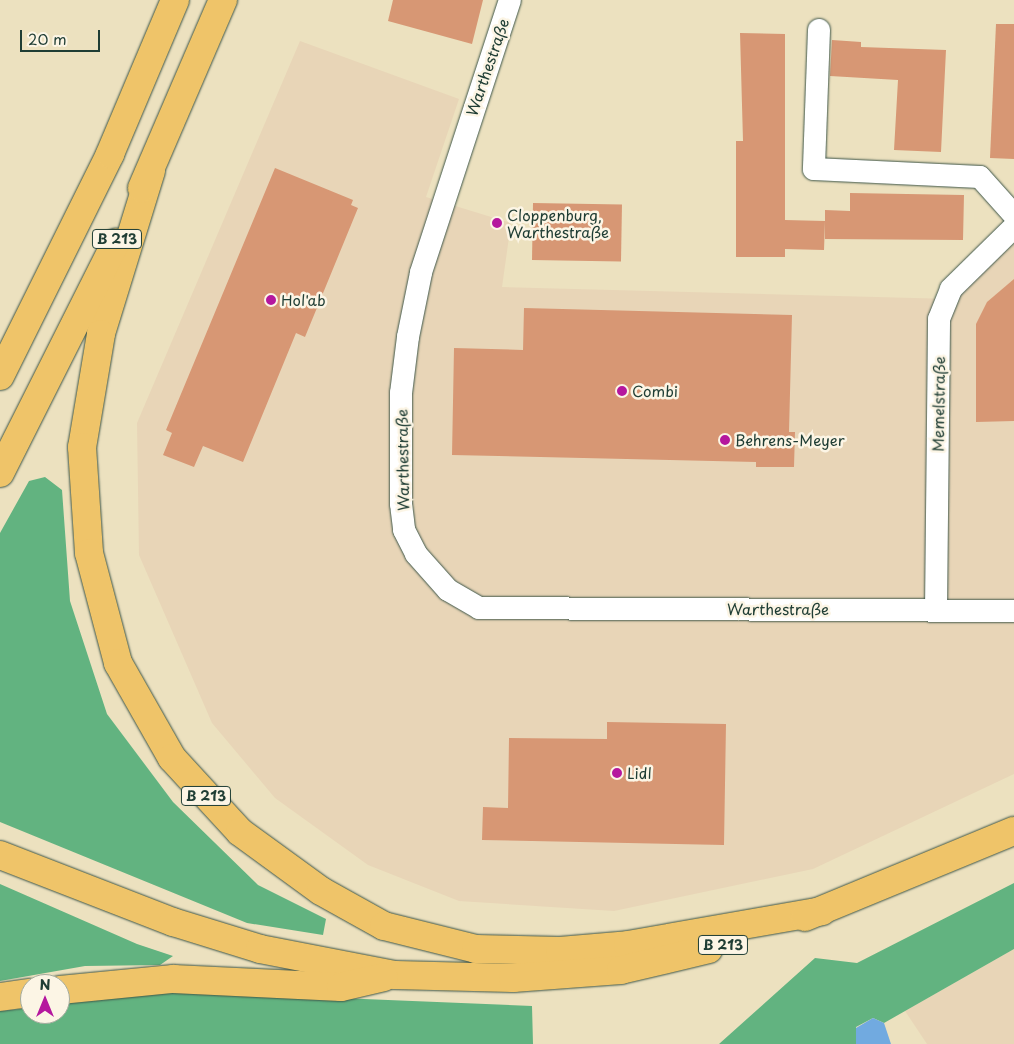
<!DOCTYPE html>
<meta charset="utf-8">
<style>
body{margin:0}
#map{position:relative;width:1014px;height:1044px;overflow:hidden;background:#ece1bf;font-family:"Playpen Sans",sans-serif}
div>[style]{position:absolute}
.built>*{inset:0;background:#e8d5b7}
.forest>*{inset:0;background:#62b380}
.water>*{inset:0;background:#71aae0}
.building>*{inset:0;background:#d79774;transform-origin:0 0}
.roads{filter:drop-shadow(0 0 1px #3e5649) drop-shadow(0 0 1px #3e5649)}
.minor>*{height:22px;margin:-11px;padding:0 11px;transform-origin:11px;border-radius:11px;background:#fff}
.trunk>*{height:28px;margin:-14px;padding:0 14px;transform-origin:14px;border-radius:14px;background:#efc469}
.dots>*{width:14px;height:14px;translate:-50% -50%;box-sizing:border-box;border:2px solid #fcf5e5;border-radius:50%}
span{translate:-50% -50%;white-space:nowrap;text-align:center;line-height:1.15;-webkit-text-stroke:5px #fcf5e5;paint-order:stroke}
.shield-label span{padding:1px 4px;background:#fcf5e5;border:1px solid;border-radius:4px;-webkit-text-stroke-width:0}
.shield-label{font-size:14px;color:#1f3d34;font-weight:700}
.street-label{font-size:15px;color:#1f3d34}
.poi-label{font-size:15px;color:#1f3d34}
.left{translate:0 -50%;text-align:left}
.north{position:absolute;left:20px;top:974px;width:50px;height:50px;box-sizing:border-box;background:#fcf5e5;border:1px solid #a4ab9e;border-radius:50%;rotate:0deg;font-size:14px;font-weight:700;line-height:20px;text-align:center;color:#1f3d34}
.north::after{content:'';display:block;margin:auto;width:18px;height:22px;background:#b5179e;clip-path:polygon(50% 0,100% 100%,50% 72%,0 100%)}
.scale{position:absolute;left:20px;top:30px;width:80px;height:22px;box-sizing:border-box;border:2px solid #1f3d34;border-top:0;padding-left:6px;font-size:15px;line-height:18px;white-space:nowrap;color:#1f3d34;-webkit-text-stroke:4px #fcf5e5;paint-order:stroke}
</style>
<div id="map">
<div class="built">
<div style="clip-path:polygon(300px 41px,459px 99px,426px 197px,511px 223px,502px 287px,952px 299px,1014px 244px,1014px 774px,813px 869px,614px 911px,459px 901px,368px 865px,275px 798px,212px 723px,139px 555px,137px 423px)"></div>
<div style="clip-path:polygon(1014px 949px,1014px 1044px,927px 1044px,905px 1011px)"></div>
</div>
<div class="forest">
<div style="clip-path:polygon(45px 477px,62px 490px,70px 601px,107px 714px,173px 802px,258px 885px,326px 919px,323px 935px,247px 923px,0 822px,0 533px,29px 481px)"></div>
<div style="clip-path:polygon(1014px 883px,1014px 949px,884px 1023px,873px 1018px,856px 1027px,856px 1044px,719px 1044px,815px 958px,857px 963px)"></div>
<div style="clip-path:polygon(0 884px,137px 944px,173px 956px,160px 965px,85px 966px,0 981px)"></div>
<div style="clip-path:polygon(170px 991px,532px 1006px,533px 1044px,0 1044px,0 1011px,30px 1008px,30px 1014px,60px 1014px,60px 1004px)"></div>
</div>
<div class="water">
<div style="clip-path:polygon(873px 1018px,884px 1023px,891px 1044px,856px 1044px,856px 1028px)"></div>
</div>
<div class="building">
<div style="clip-path:polygon(393px 0,483px 0,472px 44px,388px 21px)"></div>
<div style="clip-path:polygon(996px 24px,1014px 24px,1014px 159px,990px 158px)"></div>
<div style="clip-path:polygon(740px 33px,785px 34px,785px 220px,825px 221px,824px 250px,785px 249px,785px 257px,736px 257px,736px 141px,743px 141px)"></div>
<div style="clip-path:polygon(832px 40px,861px 42px,861px 47px,946px 50px,941px 152px,894px 150px,898px 80px,830px 76px)"></div>
<div style="clip-path:polygon(275px 168px,353px 200px,351px 205px,358px 208px,305px 337px,296px 333px,243px 462px,203px 446px,194px 467px,163px 455px,172px 433px,166px 430px)"></div>
<div style="clip-path:polygon(850px 193px,964px 195px,963px 240px,825px 239px,825px 210px,850px 211px)"></div>
<div style="left:533px;top:203px;width:89px;height:57px;rotate:1deg"></div>
<div style="clip-path:polygon(1014px 279px,1014px 421px,976px 422px,976px 324px,987px 302px)"></div>
<div style="clip-path:polygon(524px 308px,792px 315px,789px 432px,795px 432px,794px 467px,756px 467px,756px 462px,452px 455px,454px 348px,523px 350px)"></div>
<div style="clip-path:polygon(607px 722px,726px 724px,724px 845px,482px 840px,483px 807px,508px 808px,509px 738px,607px 739px)"></div>
</div>
<div class="roads">
<div class="minor">
<div style="left:510px;top:0;width:287px;rotate:108.1deg"></div>
<div style="left:421px;top:273px;width:65px;rotate:101.5deg"></div>
<div style="left:408px;top:337px;width:56px;rotate:97.1deg"></div>
<div style="left:401px;top:393px;width:111px;rotate:90deg"></div>
<div style="left:401px;top:504px;width:26px;rotate:83deg"></div>
<div style="left:404px;top:530px;width:27px;rotate:63deg"></div>
<div style="left:416px;top:554px;width:48px;rotate:48.4deg"></div>
<div style="left:448px;top:590px;width:36px;rotate:30deg"></div>
<div style="left:479px;top:608px;width:535px;rotate:0.32deg"></div>
<div style="left:819px;top:30px;width:139px;rotate:92.1deg"></div>
<div style="left:814px;top:169px;width:166px;rotate:2.8deg"></div>
<div style="left:980px;top:177px;width:51px;rotate:48.2deg"></div>
<div style="left:936px;top:610px;width:291px;rotate:-89.4deg"></div>
<div style="left:939px;top:319px;width:32px;rotate:-68deg"></div>
<div style="left:951px;top:289px;width:88px;rotate:-44.5deg"></div>
</div>
<div class="trunk">
<div style="left:151px;top:171px;width:170px;rotate:107.1deg"></div>
<div style="left:101px;top:334px;width:115px;rotate:99.5deg"></div>
<div style="left:82px;top:447px;width:106px;rotate:86.2deg"></div>
<div style="left:89px;top:553px;width:114px;rotate:75.2deg"></div>
<div style="left:118px;top:663px;width:109px;rotate:60.4deg"></div>
<div style="left:172px;top:758px;width:100px;rotate:47.4deg"></div>
<div style="left:240px;top:832px;width:100px;rotate:36.1deg"></div>
<div style="left:321px;top:891px;width:72px;rotate:29.1deg"></div>
<div style="left:384px;top:926px;width:95px;rotate:14deg"></div>
<div style="left:476px;top:949px;width:84px;rotate:1.4deg"></div>
<div style="left:560px;top:951px;width:68px;rotate:-5deg"></div>
<div style="left:628px;top:945px;width:197px;rotate:-9.9deg"></div>
<div style="left:142px;top:188px;width:205px;rotate:-66.7deg"></div>
<div style="left:0;top:376px;width:248px;rotate:-63.6deg"></div>
<div style="left:110px;top:154px;width:167px;rotate:-67.1deg"></div>
<div style="left:0;top:473px;width:258px;rotate:-63.3deg"></div>
<div style="left:0;top:855px;width:186px;rotate:21.2deg"></div>
<div style="left:173px;top:922px;width:91px;rotate:17.2deg"></div>
<div style="left:260px;top:949px;width:137px;rotate:10.9deg"></div>
<div style="left:395px;top:975px;width:118px;rotate:1.5deg"></div>
<div style="left:513px;top:978px;width:108px;rotate:-4.2deg"></div>
<div style="left:621px;top:970px;width:90px;rotate:-13.4deg"></div>
<div style="left:805px;top:917px;width:226px;rotate:-22.4deg"></div>
<div style="left:60px;top:990px;width:114px;rotate:-5.6deg"></div>
<div style="left:173px;top:979px;width:168px;rotate:2.7deg"></div>
<div style="left:341px;top:987px;width:44px;rotate:-13.1deg"></div>
<div style="left:0;top:997px;width:30px;rotate:-8deg"></div>
</div>
</div>
<div class="dots">
<div style="left:497px;top:223px;background:#b5179e"></div>
<div style="left:271px;top:300px;background:#b5179e"></div>
<div style="left:622px;top:391px;background:#b5179e"></div>
<div style="left:725px;top:440px;background:#b5179e"></div>
<div style="left:617px;top:773px;background:#b5179e"></div>
</div>
<div class="shield-label">
<span style="left:117px;top:239px">B 213</span>
<span style="left:206px;top:796px">B 213</span>
<span style="left:723px;top:945px">B 213</span>
</div>
<div class="street-label">
<span style="left:487px;top:67px;rotate:-71deg">Warthestraße</span>
<span style="left:938px;top:404px;rotate:-89deg">Memelstraße</span>
<span style="left:402px;top:460px;rotate:-91deg">Warthestraße</span>
<span style="left:778px;top:609px">Warthestraße</span>
</div>
<div class="poi-label">
<span class="left" style="left:507px;top:223px">Cloppenburg,<br>Warthestraße</span>
<span class="left" style="left:281px;top:300px">Hol'ab</span>
<span class="left" style="left:632px;top:391px">Combi</span>
<span class="left" style="left:735px;top:440px">Behrens-Meyer</span>
<span class="left" style="left:627px;top:773px">Lidl</span>
</div>
<div class="north">N</div>
<div class="scale">20 m</div>
</div>
